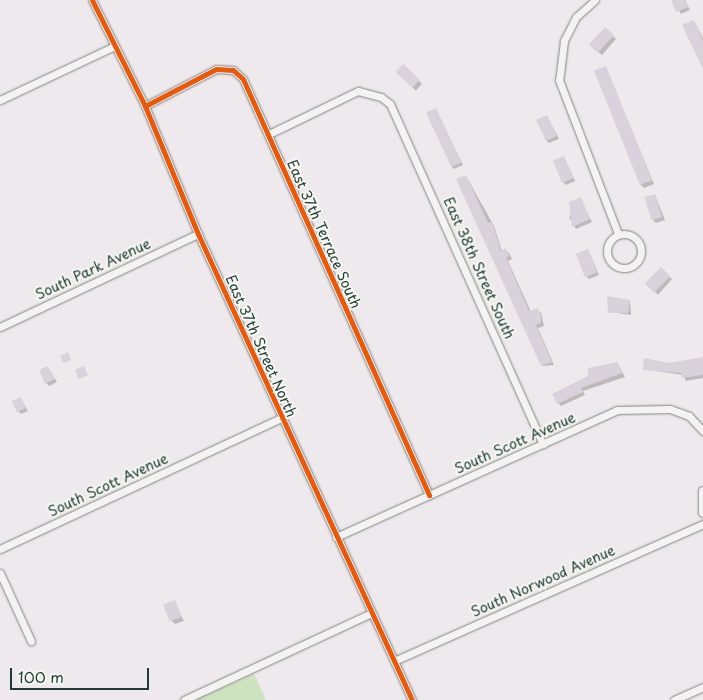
<!DOCTYPE html>
<style>
body{margin:0}
#map{position:relative;width:703px;height:700px;overflow:hidden;background:#ede9ec;font-family:"Playpen Sans",sans-serif}
div>[style]{position:absolute}
.green>*{inset:0;background:#cde2be}
.shadow>*{inset:0;background:#0003;transform-origin:0 0}
.building>*{inset:0;background:#d9d1db;transform-origin:0 0}
.roads{filter:drop-shadow(0 0 1px #818585) drop-shadow(0 0 1px #818585)}
.minor>*{height:7px;margin:-3.5px;padding:0 3.5px;transform-origin:3.5px;border-radius:3.5px;background:#f4f3f2}
.minor>.ring{margin:-3.5px;padding:0;box-sizing:content-box;background:none;border:7px solid #f4f3f2;border-radius:50%}
.tertiary>*{height:9px;margin:-4.5px;padding:0 4.5px;transform-origin:4.5px;border-radius:4.5px;background:#f4f3f2}
.cycleway>*{height:5px;margin:-2.5px;padding:0 2.5px;transform-origin:2.5px;border-radius:2.5px;background:#e8590c}
span{translate:-50% -50%;white-space:nowrap;text-align:center;line-height:1.15;-webkit-text-stroke:4px #f6f6f2;paint-order:stroke}
.street-label{font-size:14px;color:#1f3d34}
.scale{position:absolute;left:10px;top:668px;width:139px;height:22px;box-sizing:border-box;border:2px solid #1f3d34;border-top:0;padding-left:6px;font-size:15px;line-height:18px;white-space:nowrap;color:#1f3d34;-webkit-text-stroke:4px #f6f6f2;paint-order:stroke}
</style>
<div id="map">
<div class="green">
<div style="clip-path:polygon(254px 674px,266px 700px,196px 700px)"></div>
</div>
<div class="shadow">
<div style="clip-path:polygon(673px 0,685px 0,690px 10px,681px 14px)"></div>
<div style="clip-path:polygon(694px 21px,703px 38px,703px 67px)"></div>
<div style="clip-path:polygon(613px 36px,616px 39px,602px 55px,594px 49px)"></div>
<div style="left:403px;top:65px;width:27px;height:9px;rotate:45deg"></div>
<div style="clip-path:polygon(606px 68px,654px 184px,644px 188px,641px 185px)"></div>
<div style="clip-path:polygon(436px 110px,463px 165px,454px 169px,451px 166px)"></div>
<div style="clip-path:polygon(547px 116px,559px 139px,549px 143px,546px 140px)"></div>
<div style="clip-path:polygon(564px 157px,575px 181px,566px 185px,563px 182px)"></div>
<div style="clip-path:polygon(466px 176px,494px 226px,502px 251px,509px 253px,512px 259px,508px 261px,531px 312px,541px 312px,544px 326px,538px 328px,554px 365px,542px 366px)"></div>
<div style="clip-path:polygon(655px 195px,665px 220px,656px 223px,653px 220px)"></div>
<div style="clip-path:polygon(580px 199px,592px 222px,576px 229px,569px 217px,576px 214px)"></div>
<div style="clip-path:polygon(588px 250px,599px 275px,589px 279px,586px 276px)"></div>
<div style="left:661px;top:269px;width:15px;height:21px;rotate:42deg"></div>
<div style="clip-path:polygon(608px 297px,630px 301px,631px 315px,610px 312px)"></div>
<div style="clip-path:polygon(703px 358px,703px 378px,686px 381px,683px 375px,644px 369px)"></div>
<div style="clip-path:polygon(618px 364px,625px 377px,583px 391px,585px 395px,561px 406px,558px 403px,553px 394px)"></div>
<div style="clip-path:polygon(48px 367px,57px 382px,49px 386px,46px 383px)"></div>
<div style="clip-path:polygon(21px 399px,28px 411px,21px 414px,18px 411px)"></div>
<div style="clip-path:polygon(174px 602px,184px 621px,175px 624px,172px 621px)"></div>
</div>
<div class="building">
<div style="clip-path:polygon(671px 0,684px 0,688px 7px,676px 12px)"></div>
<div style="clip-path:polygon(694px 20px,703px 41px,703px 69px,682px 25px)"></div>
<div style="left:605px;top:27px;width:12px;height:24px;rotate:42deg"></div>
<div style="left:403px;top:64px;width:23px;height:11px;rotate:43deg"></div>
<div style="left:606px;top:66px;width:123px;height:13px;rotate:68deg"></div>
<div style="left:436px;top:108px;width:60px;height:11px;rotate:65deg"></div>
<div style="left:547px;top:115px;width:23px;height:12px;rotate:65deg"></div>
<div style="left:564px;top:156px;width:24px;height:12px;rotate:68deg"></div>
<div style="clip-path:polygon(466px 175px,488px 223px,492px 222px,501px 251px,506px 248px,509px 256px,506px 258px,529px 311px,538px 308px,541px 315px,541px 323px,536px 325px,552px 362px,541px 366px,456px 179px)"></div>
<div style="left:655px;top:194px;width:24px;height:11px;rotate:73deg"></div>
<div style="clip-path:polygon(581px 197px,590px 219px,572px 227px,569px 202px)"></div>
<div style="left:588px;top:249px;width:25px;height:13px;rotate:69deg"></div>
<div style="left:661px;top:267px;width:13px;height:23px;rotate:45deg"></div>
<div style="clip-path:polygon(607px 296px,630px 300px,628px 313px,608px 313px)"></div>
<div style="clip-path:polygon(68px 352px,71px 360px,63px 363px,60px 356px)"></div>
<div style="clip-path:polygon(703px 357px,703px 375px,682px 378px,681px 373px,643px 370px,644px 358px,669px 363px)"></div>
<div style="clip-path:polygon(618px 362px,622px 373px,581px 388px,583px 392px,557px 404px,552px 394px,588px 376px,588px 368px)"></div>
<div style="clip-path:polygon(48px 366px,55px 379px,45px 384px,39px 370px)"></div>
<div style="left:84px;top:366px;width:10px;height:10px;rotate:66deg"></div>
<div style="left:21px;top:397px;width:12px;height:10px;rotate:66deg"></div>
<div style="left:175px;top:600px;width:18px;height:13px;rotate:68deg"></div>
</div>
<div class="roads">
<div class="minor">
<div style="left:92px;top:0;width:119px;rotate:63.4deg"></div>
<div style="left:145px;top:106px;width:139px;rotate:67.5deg"></div>
<div style="left:198px;top:234px;width:513px;rotate:65.33deg"></div>
<div style="left:595px;top:0;width:25px;rotate:138deg"></div>
<div style="left:576px;top:17px;width:27px;rotate:117deg"></div>
<div style="left:564px;top:41px;width:39px;rotate:97deg"></div>
<div style="left:559px;top:80px;width:165px;rotate:69deg"></div>
<div style="left:0;top:100px;width:127px;rotate:-25.2deg"></div>
<div style="left:145px;top:106px;width:80px;rotate:-27.5deg"></div>
<div style="left:216px;top:69px;width:17px;rotate:3deg"></div>
<div style="left:233px;top:70px;width:13px;rotate:42deg"></div>
<div style="left:243px;top:79px;width:456px;rotate:65.9deg"></div>
<div style="left:269px;top:134px;width:99px;rotate:-25.8deg"></div>
<div style="left:358px;top:91px;width:24px;rotate:15deg"></div>
<div style="left:381px;top:97px;width:11px;rotate:38deg"></div>
<div style="left:390px;top:104px;width:373px;rotate:65.8deg"></div>
<div class="ring" style="left:607px;top:234px;width:27px;height:27px"></div>
<div style="left:0;top:327px;width:219px;rotate:-25.2deg"></div>
<div style="left:336px;top:537px;width:308px;rotate:-24.3deg"></div>
<div style="left:617px;top:410px;width:53px;rotate:-1.1deg"></div>
<div style="left:670px;top:409px;width:20px;rotate:20deg"></div>
<div style="left:689px;top:416px;width:21px;rotate:47deg"></div>
<div style="left:0;top:549px;width:310px;rotate:-25deg"></div>
<div style="left:0;top:573px;width:75px;rotate:65.5deg"></div>
<div style="left:394px;top:661px;width:338px;rotate:-23.9deg"></div>
<div style="left:184px;top:700px;width:206px;rotate:-24.9deg"></div>
<div style="left:674px;top:700px;width:32px;rotate:-24deg"></div>
</div>
<div class="tertiary">
<div style="left:703px;top:491px;width:21px;rotate:90deg"></div>
</div>
</div>
<div class="cycleway">
<div style="left:92px;top:0;width:119px;rotate:63.4deg"></div>
<div style="left:145px;top:106px;width:139px;rotate:67.5deg"></div>
<div style="left:198px;top:234px;width:513px;rotate:65.33deg"></div>
<div style="left:145px;top:106px;width:80px;rotate:-27.5deg"></div>
<div style="left:216px;top:69px;width:17px;rotate:3deg"></div>
<div style="left:233px;top:70px;width:13px;rotate:42deg"></div>
<div style="left:243px;top:79px;width:456px;rotate:65.9deg"></div>
</div>
<div class="street-label">
<span style="left:324px;top:234px;rotate:66deg">East 37th Terrace South</span>
<span style="left:479px;top:268px;rotate:66deg">East 38th Street South</span>
<span style="left:93px;top:269px;rotate:-25deg">South Park Avenue</span>
<span style="left:261px;top:346px;rotate:66deg">East 37th Street North</span>
<span style="left:515px;top:443px;rotate:-24deg">South Scott Avenue</span>
<span style="left:108px;top:485px;rotate:-25deg">South Scott Avenue</span>
<span style="left:543px;top:581px;rotate:-24deg">South Norwood Avenue</span>
</div>
<div class="scale">100 m</div>
</div>
